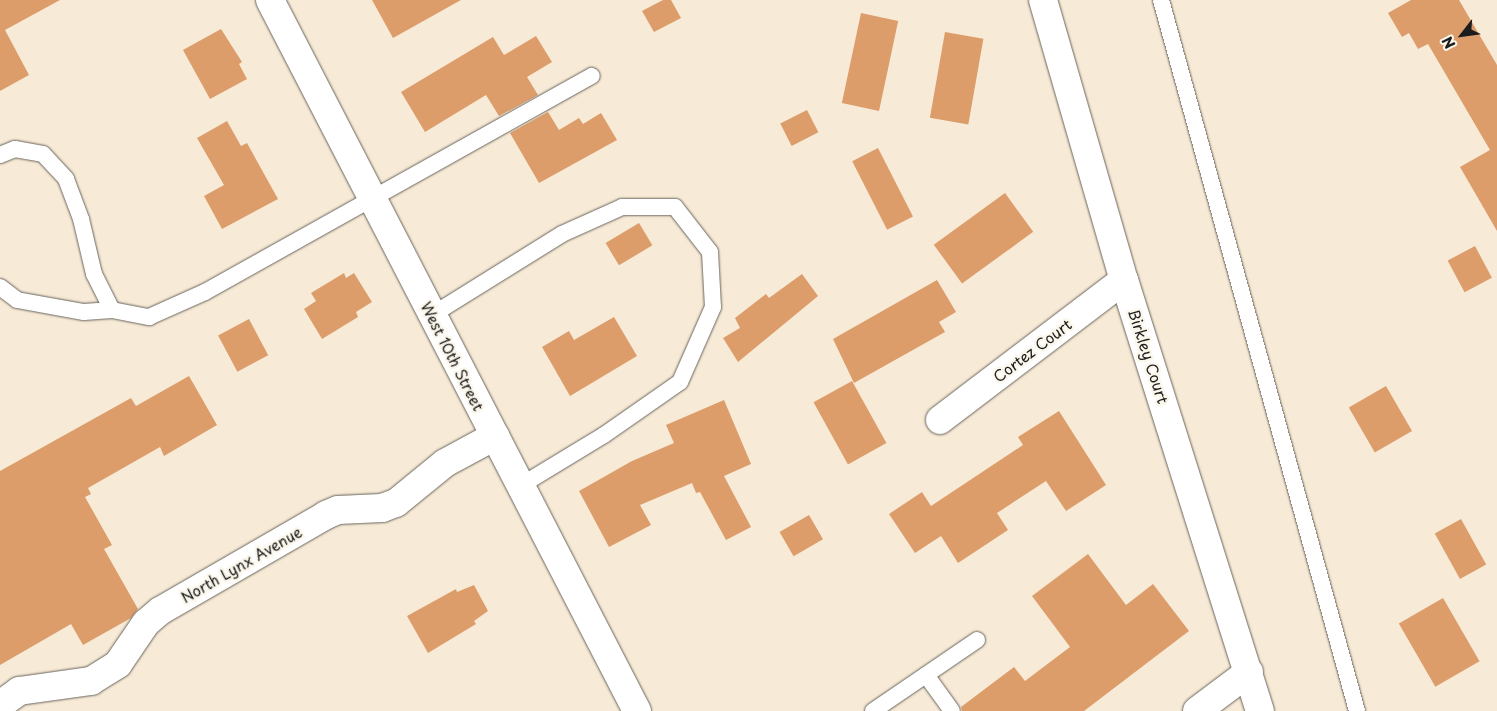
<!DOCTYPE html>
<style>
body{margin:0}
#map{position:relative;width:1497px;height:711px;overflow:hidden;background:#f7ead6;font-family:"Playpen Sans",sans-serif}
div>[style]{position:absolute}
.building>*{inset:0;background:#dd9d6b;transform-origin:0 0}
.roads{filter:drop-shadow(0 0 1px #69645d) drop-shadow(0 0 1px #69645d)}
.service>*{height:16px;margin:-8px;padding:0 8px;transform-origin:8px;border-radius:8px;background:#fff}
.minor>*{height:28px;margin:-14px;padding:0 14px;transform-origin:14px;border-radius:14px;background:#fff}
span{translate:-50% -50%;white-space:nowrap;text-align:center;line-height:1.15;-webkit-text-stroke:5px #fbf7ec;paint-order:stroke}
.street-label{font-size:15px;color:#1c1c1c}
.north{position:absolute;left:1437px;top:10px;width:50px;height:50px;-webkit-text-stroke:4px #fbf7ec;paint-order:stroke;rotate:240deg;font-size:14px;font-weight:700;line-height:20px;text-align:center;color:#1c1c1c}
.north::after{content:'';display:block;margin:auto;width:18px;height:22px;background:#1c1c1c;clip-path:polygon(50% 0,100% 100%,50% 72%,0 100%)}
</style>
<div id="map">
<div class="building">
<div style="clip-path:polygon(0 0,60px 0,5px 30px,29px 75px,0 91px)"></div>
<div style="clip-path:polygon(372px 0,461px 0,393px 38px)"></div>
<div style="clip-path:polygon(663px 0,671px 0,681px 18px,654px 32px,642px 11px)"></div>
<div style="clip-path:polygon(1411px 0,1459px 0,1497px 65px,1497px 231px,1460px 167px,1490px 150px,1428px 44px,1418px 49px,1409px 33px,1402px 37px,1388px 13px)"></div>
<div style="left:861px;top:13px;width:38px;height:92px;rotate:12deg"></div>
<div style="clip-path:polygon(221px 29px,242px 62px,239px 64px,247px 79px,210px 99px,183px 50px)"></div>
<div style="left:945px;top:32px;width:39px;height:87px;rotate:10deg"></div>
<div style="clip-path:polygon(536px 36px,552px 62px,527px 77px,538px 95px,499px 116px,486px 95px,425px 132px,401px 92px,493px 37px,504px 55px)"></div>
<div style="left:807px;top:110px;width:25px;height:30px;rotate:63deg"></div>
<div style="clip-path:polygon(548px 112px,559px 130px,579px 118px,583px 124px,601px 113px,617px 140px,539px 183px,510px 133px)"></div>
<div style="clip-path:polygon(227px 121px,241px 146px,247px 143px,278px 199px,222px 229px,204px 196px,224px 185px,197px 138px)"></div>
<div style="left:878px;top:148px;width:77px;height:29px;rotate:63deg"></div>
<div style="left:1005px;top:193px;width:48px;height:88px;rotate:54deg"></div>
<div style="left:639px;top:223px;width:26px;height:39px;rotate:59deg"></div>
<div style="left:1475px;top:246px;width:36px;height:31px;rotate:62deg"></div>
<div style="clip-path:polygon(344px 273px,346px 278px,354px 273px,372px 302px,356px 312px,358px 317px,322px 339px,304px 309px,316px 301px,311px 293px)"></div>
<div style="clip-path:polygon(802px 274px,818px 296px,738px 362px,723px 338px,740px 328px,735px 318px,766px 294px,769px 298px)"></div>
<div style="clip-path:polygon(937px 280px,956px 312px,939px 322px,945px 332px,854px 383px,833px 339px)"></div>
<div style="clip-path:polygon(614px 317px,637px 356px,570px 396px,542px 347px,569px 331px,574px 340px)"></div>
<div style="left:249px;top:319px;width:41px;height:35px;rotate:62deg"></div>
<div style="clip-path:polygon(189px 376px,217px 425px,164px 456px,160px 447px,88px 488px,91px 494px,85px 497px,112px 545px,104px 549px,138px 609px,131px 618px,83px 645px,71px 624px,0 665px,0 471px,131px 398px,136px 406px)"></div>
<div style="left:852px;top:381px;width:71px;height:44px;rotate:61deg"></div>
<div style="left:1386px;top:386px;width:52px;height:43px;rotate:60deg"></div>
<div style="clip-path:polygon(724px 400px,751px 464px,724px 476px,751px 527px,726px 540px,700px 492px,696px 493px,692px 483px,640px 505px,651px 525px,609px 547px,579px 491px,632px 461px,674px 443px,666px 425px)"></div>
<div style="clip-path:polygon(1059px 411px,1106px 485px,1066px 511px,1046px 481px,997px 513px,1008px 530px,958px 563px,941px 536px,915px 553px,889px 514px,922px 492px,931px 506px,1023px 445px,1018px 437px)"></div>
<div style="left:809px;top:515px;width:28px;height:34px;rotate:60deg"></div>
<div style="left:1461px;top:519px;width:52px;height:30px;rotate:61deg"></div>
<div style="clip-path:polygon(1088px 554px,1126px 605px,1153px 584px,1189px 631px,1084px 711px,962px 711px,961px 707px,1014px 667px,1025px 681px,1070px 647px,1032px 596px)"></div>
<div style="clip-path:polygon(474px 585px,488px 611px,474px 621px,476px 624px,428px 653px,407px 616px,456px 589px,457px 592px)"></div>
<div style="left:1443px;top:598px;width:73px;height:51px;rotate:60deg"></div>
</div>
<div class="roads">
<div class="service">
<div style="left:1161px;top:0;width:738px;rotate:74.59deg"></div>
<div style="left:0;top:155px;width:16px;rotate:-22deg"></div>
<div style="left:15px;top:149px;width:28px;rotate:10deg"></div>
<div style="left:43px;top:154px;width:34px;rotate:47deg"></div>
<div style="left:66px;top:179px;width:43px;rotate:69.4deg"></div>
<div style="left:81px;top:219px;width:57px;rotate:76.7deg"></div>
<div style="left:94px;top:274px;width:40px;rotate:63.4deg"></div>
<div style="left:0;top:287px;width:21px;rotate:37deg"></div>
<div style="left:17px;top:300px;width:68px;rotate:10.2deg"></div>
<div style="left:84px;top:312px;width:28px;rotate:-4deg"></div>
<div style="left:112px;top:310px;width:38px;rotate:11deg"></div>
<div style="left:149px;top:317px;width:61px;rotate:-24.1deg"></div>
<div style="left:205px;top:292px;width:443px;rotate:-29.2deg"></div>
<div style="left:432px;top:315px;width:153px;rotate:-31.9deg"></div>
<div style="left:562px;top:234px;width:66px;rotate:-24.2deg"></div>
<div style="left:622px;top:207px;width:53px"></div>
<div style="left:675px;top:207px;width:57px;rotate:52.1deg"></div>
<div style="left:710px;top:252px;width:55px;rotate:86.9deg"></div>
<div style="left:713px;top:307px;width:82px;rotate:113.7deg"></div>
<div style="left:680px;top:382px;width:93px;rotate:145.1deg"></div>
<div style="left:604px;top:435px;width:98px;rotate:148.7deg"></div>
<div style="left:926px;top:675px;width:44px;rotate:54.2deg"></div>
<div style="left:873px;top:711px;width:126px;rotate:-34.3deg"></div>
</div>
<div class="minor">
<div style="left:270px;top:0;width:800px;rotate:62.7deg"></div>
<div style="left:1043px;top:0;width:291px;rotate:73.9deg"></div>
<div style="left:1124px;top:280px;width:452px;rotate:72.5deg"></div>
<div style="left:940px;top:420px;width:231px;rotate:-37.3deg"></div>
<div style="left:0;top:705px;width:24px;rotate:-36deg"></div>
<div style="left:19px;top:691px;width:73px;rotate:-7.9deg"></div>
<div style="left:91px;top:681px;width:32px;rotate:-32deg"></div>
<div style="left:118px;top:664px;width:50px;rotate:-55.7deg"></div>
<div style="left:146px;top:623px;width:18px;rotate:-41deg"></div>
<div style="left:160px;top:611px;width:192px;rotate:-30deg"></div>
<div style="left:326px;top:515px;width:13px;rotate:-23deg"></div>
<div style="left:338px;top:510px;width:44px;rotate:-2.6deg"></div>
<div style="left:382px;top:508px;width:15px;rotate:-20deg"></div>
<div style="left:396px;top:503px;width:63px;rotate:-39.2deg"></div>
<div style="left:445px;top:463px;width:57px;rotate:-28.4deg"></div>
<div style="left:1197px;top:711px;width:65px;rotate:-36.9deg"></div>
</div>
</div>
<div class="street-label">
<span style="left:1032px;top:350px;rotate:-37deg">Cortez Court</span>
<span style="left:453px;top:356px;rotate:63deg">West 10th Street</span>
<span style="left:1149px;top:356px;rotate:72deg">Birkley Court</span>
<span style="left:241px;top:564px;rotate:-30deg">North Lynx Avenue</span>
</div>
<div class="north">N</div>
</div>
